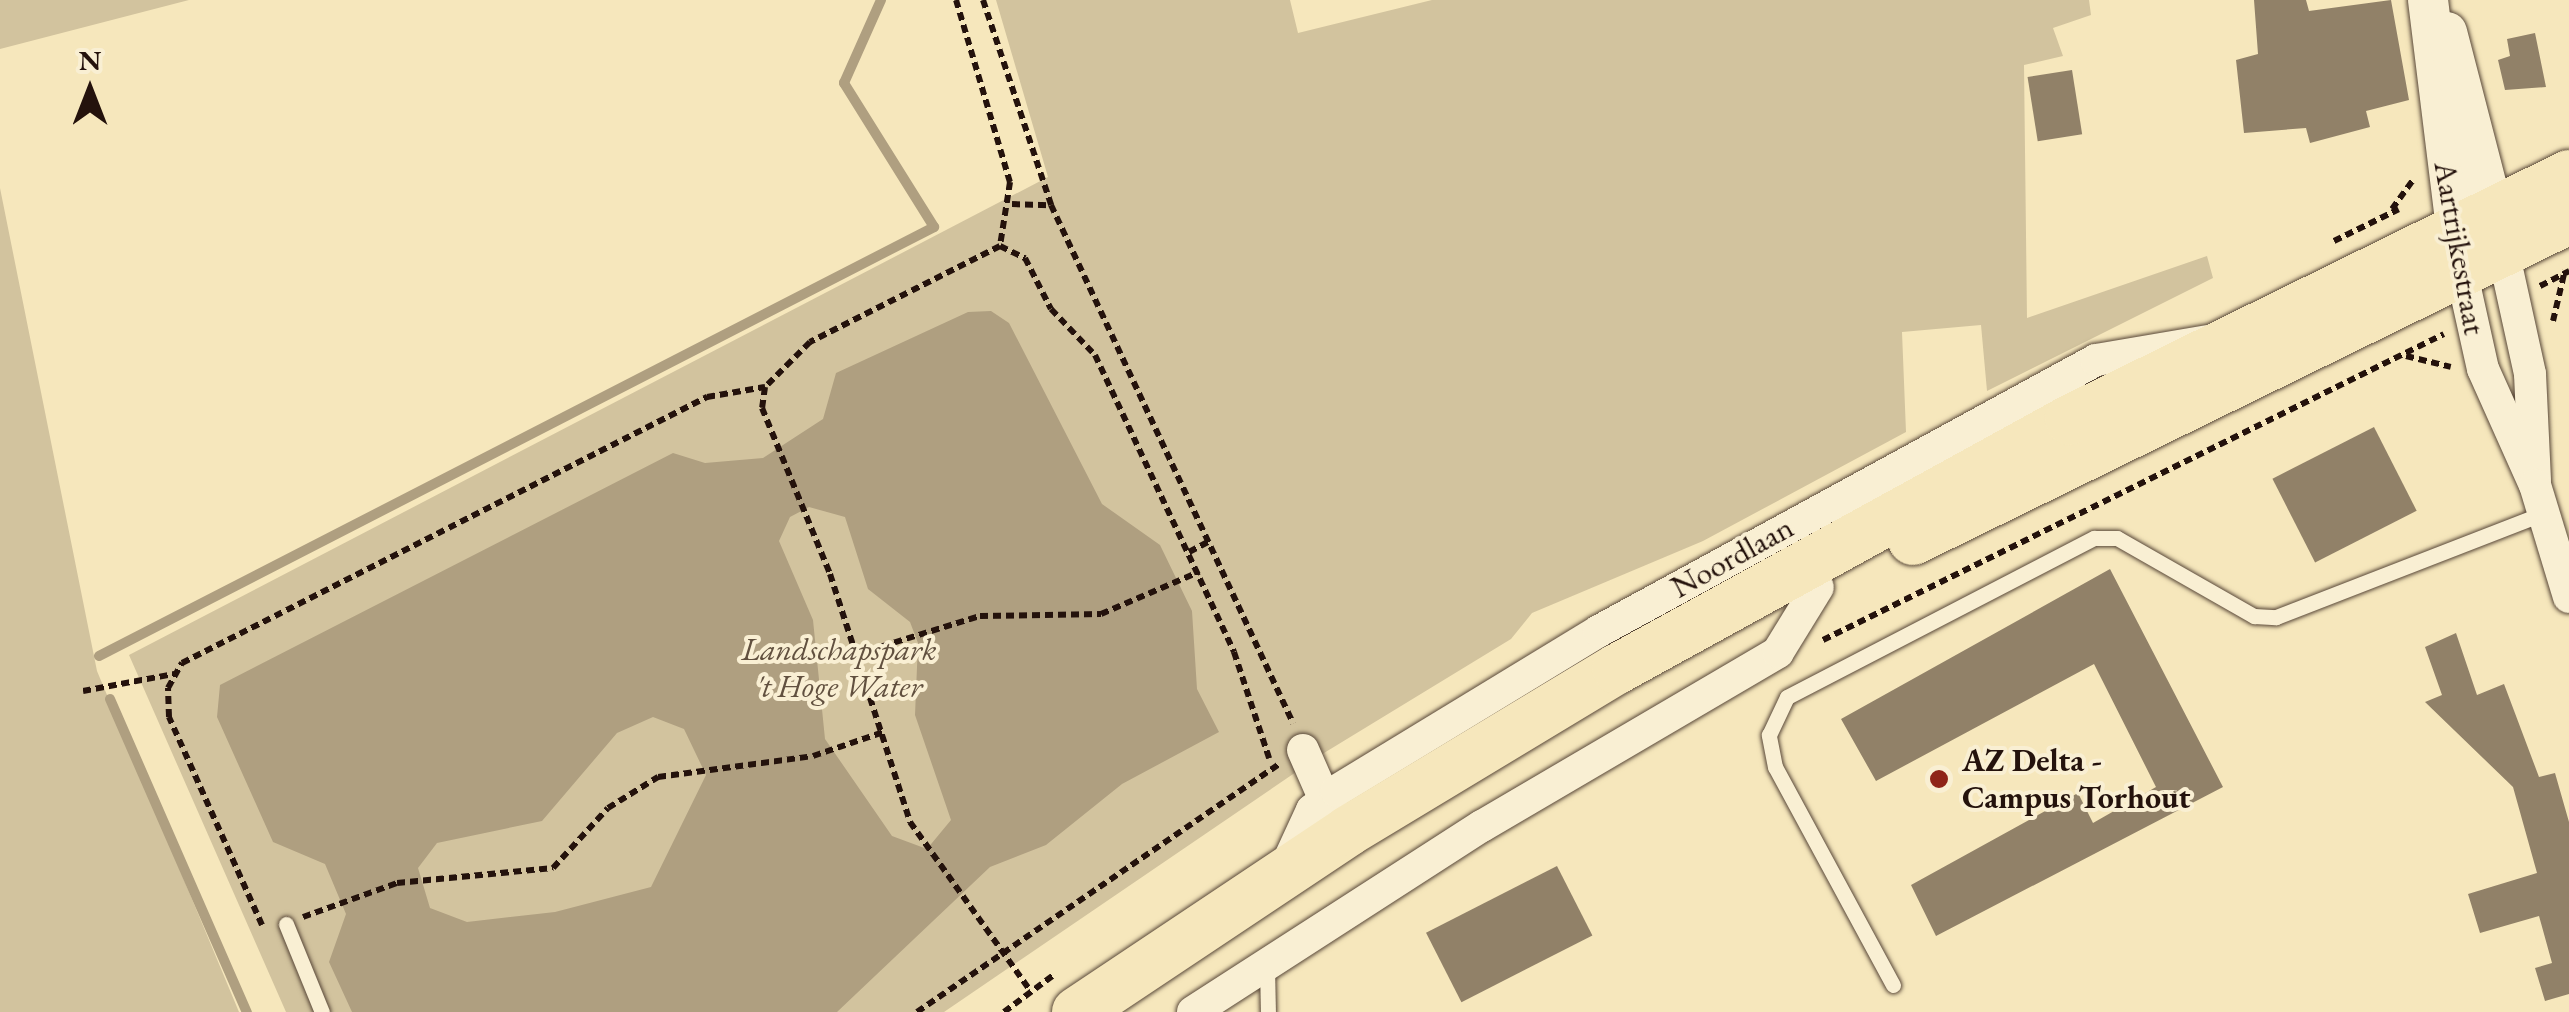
<!DOCTYPE html>
<style>
body{margin:0}
#map{position:relative;width:2569px;height:1012px;overflow:hidden;background:#f6e7bc;font-family:"EB Garamond",serif}
div>[style]{position:absolute}
.green>*{inset:0;background:#d2c39e}
.water>*{inset:0;background:#af9f80}
.stream>*{height:10px;margin:-5px;padding:0 5px;transform-origin:5px;border-radius:5px;background:#af9f80}
.building>*{inset:0;background:#918168;transform-origin:0 0}
.path>*{height:6px;margin-top:-3px;transform-origin:0;background:repeating-linear-gradient(90deg,#24120c 0 8px,transparent 0 13px)}
.roads{filter:drop-shadow(0 0 2px #584738) drop-shadow(0 0 2px #584738)}
.service>*{height:15px;margin:-7.5px;padding:0 7.5px;transform-origin:7.5px;border-radius:7.5px;background:#f9efd3}
.minor>*{height:32px;margin:-16px;padding:0 16px;transform-origin:16px;border-radius:16px;background:#f9efd3}
.tertiary>*{height:40px;margin:-20px;padding:0 20px;transform-origin:20px;border-radius:20px;background:#f9efd3}
.primary>*{height:50px;margin:-25px;padding:0 25px;transform-origin:25px;border-radius:25px;background:#f6e7bc}
.dots>*{width:28px;height:28px;translate:-50% -50%;box-sizing:border-box;border:5px solid #f9efd3;border-radius:50%}
span{translate:-50% -50%;white-space:nowrap;text-align:center;line-height:1.15;-webkit-text-stroke:8px #f9efd3;paint-order:stroke}
.street-label{font-size:32px;color:#24120c}
.park-label{font-size:32px;color:#61503f;font-style:italic}
.poi-label{font-size:32px;color:#24120c;font-weight:700}
.left{translate:0 -50%;text-align:left}
.north{position:absolute;left:40px;top:40px;width:100px;height:100px;-webkit-text-stroke:8px #f9efd3;paint-order:stroke;rotate:0deg;font-size:28px;font-weight:700;line-height:40px;text-align:center;color:#24120c}
.north::after{content:'';display:block;margin:auto;width:35px;height:45px;background:#24120c;clip-path:polygon(50% 0,100% 100%,50% 72%,0 100%)}
</style>
<div id="map">
<div class="green">
<div style="clip-path:polygon(0 0,189px 0,0 49px)"></div>
<div style="clip-path:polygon(996px 0,1290px 0,1298px 33px,1432px 0,2089px 0,2091px 15px,2053px 28px,2063px 56px,2024px 65px,2027px 318px,2207px 256px,2213px 278px,1987px 391px,1981px 325px,1902px 332px,1906px 432px,1703px 541px,1532px 613px,1511px 639px,1324px 753px,944px 1012px,286px 1012px,129px 655px,1048px 177px)"></div>
<div style="clip-path:polygon(0 188px,97px 671px,239px 1012px,0 1012px)"></div>
</div>
<div class="water">
<div style="clip-path:polygon(evenodd,991px 311px,1009px 323px,1102px 504px,1160px 545px,1192px 611px,1197px 689px,1219px 732px,1122px 784px,1046px 845px,990px 867px,837px 1012px,352px 1012px,329px 962px,346px 914px,325px 864px,273px 842px,217px 717px,220px 685px,673px 453px,705px 463px,763px 458px,823px 419px,836px 373px,968px 312px,991px 311px,809px 507px,845px 517px,868px 589px,910px 622px,918px 643px,915px 715px,951px 820px,927px 849px,892px 836px,825px 739px,813px 620px,779px 541px,790px 517px,809px 507px,991px 311px,653px 717px,684px 729px,706px 775px,651px 887px,555px 912px,467px 922px,430px 908px,418px 868px,437px 843px,542px 821px,617px 733px,653px 717px)"></div>
</div>
<div class="stream">
<div style="left:99px;top:656px;width:939px;rotate:-27.19deg"></div>
<div style="left:934px;top:227px;width:170px;rotate:-122deg"></div>
<div style="left:844px;top:83px;width:91px;rotate:-66deg"></div>
<div style="left:110px;top:699px;width:342px;rotate:66.4deg"></div>
</div>
<div class="building">
<div style="clip-path:polygon(2254px 0,2306px 0,2309px 11px,2391px 0,2409px 100px,2366px 111px,2370px 127px,2310px 143px,2306px 128px,2244px 133px,2236px 60px,2258px 54px)"></div>
<div style="clip-path:polygon(2535px 33px,2546px 87px,2505px 90px,2498px 60px,2510px 56px,2507px 39px)"></div>
<div style="left:2072px;top:70px;width:65px;height:45px;rotate:81deg"></div>
<div style="left:2374px;top:427px;width:94px;height:114px;rotate:63deg"></div>
<div style="clip-path:polygon(2110px 569px,2223px 787px,1936px 936px,1911px 885px,2078px 793px,2093px 823px,2156px 787px,2094px 664px,1876px 781px,1841px 719px)"></div>
<div style="clip-path:polygon(2456px 633px,2477px 695px,2504px 684px,2539px 777px,2555px 773px,2569px 822px,2569px 994px,2545px 1001px,2535px 968px,2552px 963px,2539px 916px,2480px 933px,2468px 894px,2537px 873px,2513px 787px,2425px 702px,2442px 695px,2425px 647px)"></div>
<div style="left:1557px;top:866px;width:78px;height:147px;rotate:63deg"></div>
</div>
<div class="path">
<div style="left:956px;top:0;width:190px;rotate:73.5deg"></div>
<div style="left:1010px;top:182px;width:65px;rotate:98.9deg"></div>
<div style="left:1000px;top:246px;width:213px;rotate:153.2deg"></div>
<div style="left:810px;top:342px;width:64px;rotate:135deg"></div>
<div style="left:765px;top:387px;width:21px;rotate:98deg"></div>
<div style="left:762px;top:408px;width:179px;rotate:67.7deg"></div>
<div style="left:830px;top:574px;width:261px;rotate:72.1deg"></div>
<div style="left:910px;top:822px;width:206px;rotate:54.5deg"></div>
<div style="left:983px;top:0;width:216px;rotate:71.6deg"></div>
<div style="left:1051px;top:205px;width:572px;rotate:64.96deg"></div>
<div style="left:1012px;top:204px;width:38px;rotate:2deg"></div>
<div style="left:2392px;top:209px;width:37px;rotate:-54deg"></div>
<div style="left:2334px;top:241px;width:72px;rotate:-26.2deg"></div>
<div style="left:1000px;top:246px;width:28px;rotate:26deg"></div>
<div style="left:1025px;top:258px;width:57px;rotate:63deg"></div>
<div style="left:1051px;top:309px;width:64px;rotate:46.3deg"></div>
<div style="left:1095px;top:355px;width:328px;rotate:64.9deg"></div>
<div style="left:1234px;top:652px;width:112px;rotate:71.7deg"></div>
<div style="left:2540px;top:286px;width:33px;rotate:-27deg"></div>
<div style="left:2553px;top:321px;width:52px;rotate:-76.8deg"></div>
<div style="left:2406px;top:356px;width:46px;rotate:13.7deg"></div>
<div style="left:1189px;top:552px;width:24px;rotate:-28deg"></div>
<div style="left:1823px;top:640px;width:692px;rotate:-26.23deg"></div>
<div style="left:857px;top:654px;width:129px;rotate:-17.2deg"></div>
<div style="left:980px;top:616px;width:121px;rotate:-0.9deg"></div>
<div style="left:1101px;top:614px;width:107px;rotate:-23.2deg"></div>
<div style="left:83px;top:691px;width:93px;rotate:-10.6deg"></div>
<div style="left:303px;top:917px;width:100px;rotate:-19.9deg"></div>
<div style="left:397px;top:883px;width:157px;rotate:-5.5deg"></div>
<div style="left:553px;top:868px;width:81px;rotate:-47.5deg"></div>
<div style="left:608px;top:808px;width:59px;rotate:-31.8deg"></div>
<div style="left:658px;top:777px;width:156px;rotate:-7.7deg"></div>
<div style="left:813px;top:756px;width:75px;rotate:-18.7deg"></div>
<div style="left:262px;top:925px;width:228px;rotate:-114.1deg"></div>
<div style="left:169px;top:717px;width:29px;rotate:-92deg"></div>
<div style="left:168px;top:688px;width:29px;rotate:-61deg"></div>
<div style="left:182px;top:663px;width:589px;rotate:-26.87deg"></div>
<div style="left:707px;top:397px;width:59px;rotate:-9.8deg"></div>
<div style="left:917px;top:1012px;width:439px;rotate:-34.4deg"></div>
<div style="left:1004px;top:1012px;width:64px;rotate:-36.7deg"></div>
</div>
<div class="roads">
<div class="service">
<div style="left:286px;top:924px;width:95px;rotate:67.8deg"></div>
<div style="left:1267px;top:966px;width:46px;rotate:88.8deg"></div>
<div style="left:1893px;top:985px;width:248px;rotate:-118.4deg"></div>
<div style="left:1775px;top:767px;width:33px;rotate:-101deg"></div>
<div style="left:1769px;top:735px;width:42px;rotate:-64.7deg"></div>
<div style="left:1787px;top:697px;width:346px;rotate:-27.4deg"></div>
<div style="left:2094px;top:538px;width:23px"></div>
<div style="left:2117px;top:538px;width:158px;rotate:29.7deg"></div>
<div style="left:2254px;top:616px;width:22px;rotate:3deg"></div>
<div style="left:2276px;top:617px;width:287px;rotate:-21.2deg"></div>
</div>
<div class="minor">
<div style="left:2503px;top:251px;width:126px;rotate:77.6deg"></div>
<div style="left:2530px;top:374px;width:106px;rotate:87.3deg"></div>
<div style="left:2461px;top:270px;width:101px;rotate:77.5deg"></div>
<div style="left:2483px;top:369px;width:127px;rotate:65.9deg"></div>
<div style="left:2535px;top:485px;width:117px;rotate:73.1deg"></div>
<div style="left:1303px;top:750px;width:55px;rotate:66.3deg"></div>
<div style="left:1283px;top:873px;width:69px;rotate:-65.3deg"></div>
<div style="left:1312px;top:810px;width:31px;rotate:-38deg"></div>
<div style="left:1336px;top:791px;width:308px;rotate:-31.3deg"></div>
<div style="left:1599px;top:631px;width:566px;rotate:-28.6deg"></div>
<div style="left:2096px;top:360px;width:114px;rotate:-9.6deg"></div>
<div style="left:1193px;top:1012px;width:344px;rotate:-32.8deg"></div>
<div style="left:1482px;top:826px;width:343px;rotate:-30.4deg"></div>
<div style="left:1778px;top:652px;width:76px;rotate:-58.4deg"></div>
</div>
<div class="tertiary">
<div style="left:2428px;top:0;width:261px;rotate:83deg"></div>
<div style="left:2447px;top:32px;width:212px;rotate:75.5deg"></div>
</div>
<div class="primary">
<div style="left:1913px;top:540px;width:730px;rotate:-26.07deg"></div>
<div style="left:1077px;top:1012px;width:326px;rotate:-33.7deg"></div>
<div style="left:1348px;top:831px;width:314px;rotate:-31.1deg"></div>
<div style="left:1617px;top:669px;width:517px;rotate:-28.8deg"></div>
<div style="left:2070px;top:420px;width:556px;rotate:-26.15deg"></div>
</div>
</div>
<div class="dots">
<div style="left:1939px;top:779px;background:#8f2418"></div>
</div>
<div class="street-label">
<span style="left:2460px;top:248px;rotate:80deg">Aartrijkestraat</span>
<span style="left:1732px;top:557px;rotate:-29deg">Noordlaan</span>
</div>
<div class="park-label">
<span style="left:839px;top:668px">Landschapspark<br>'t Hoge Water</span>
</div>
<div class="poi-label">
<span class="left" style="left:1962px;top:779px">AZ Delta -<br>Campus Torhout</span>
</div>
<div class="north">N</div>
</div>
